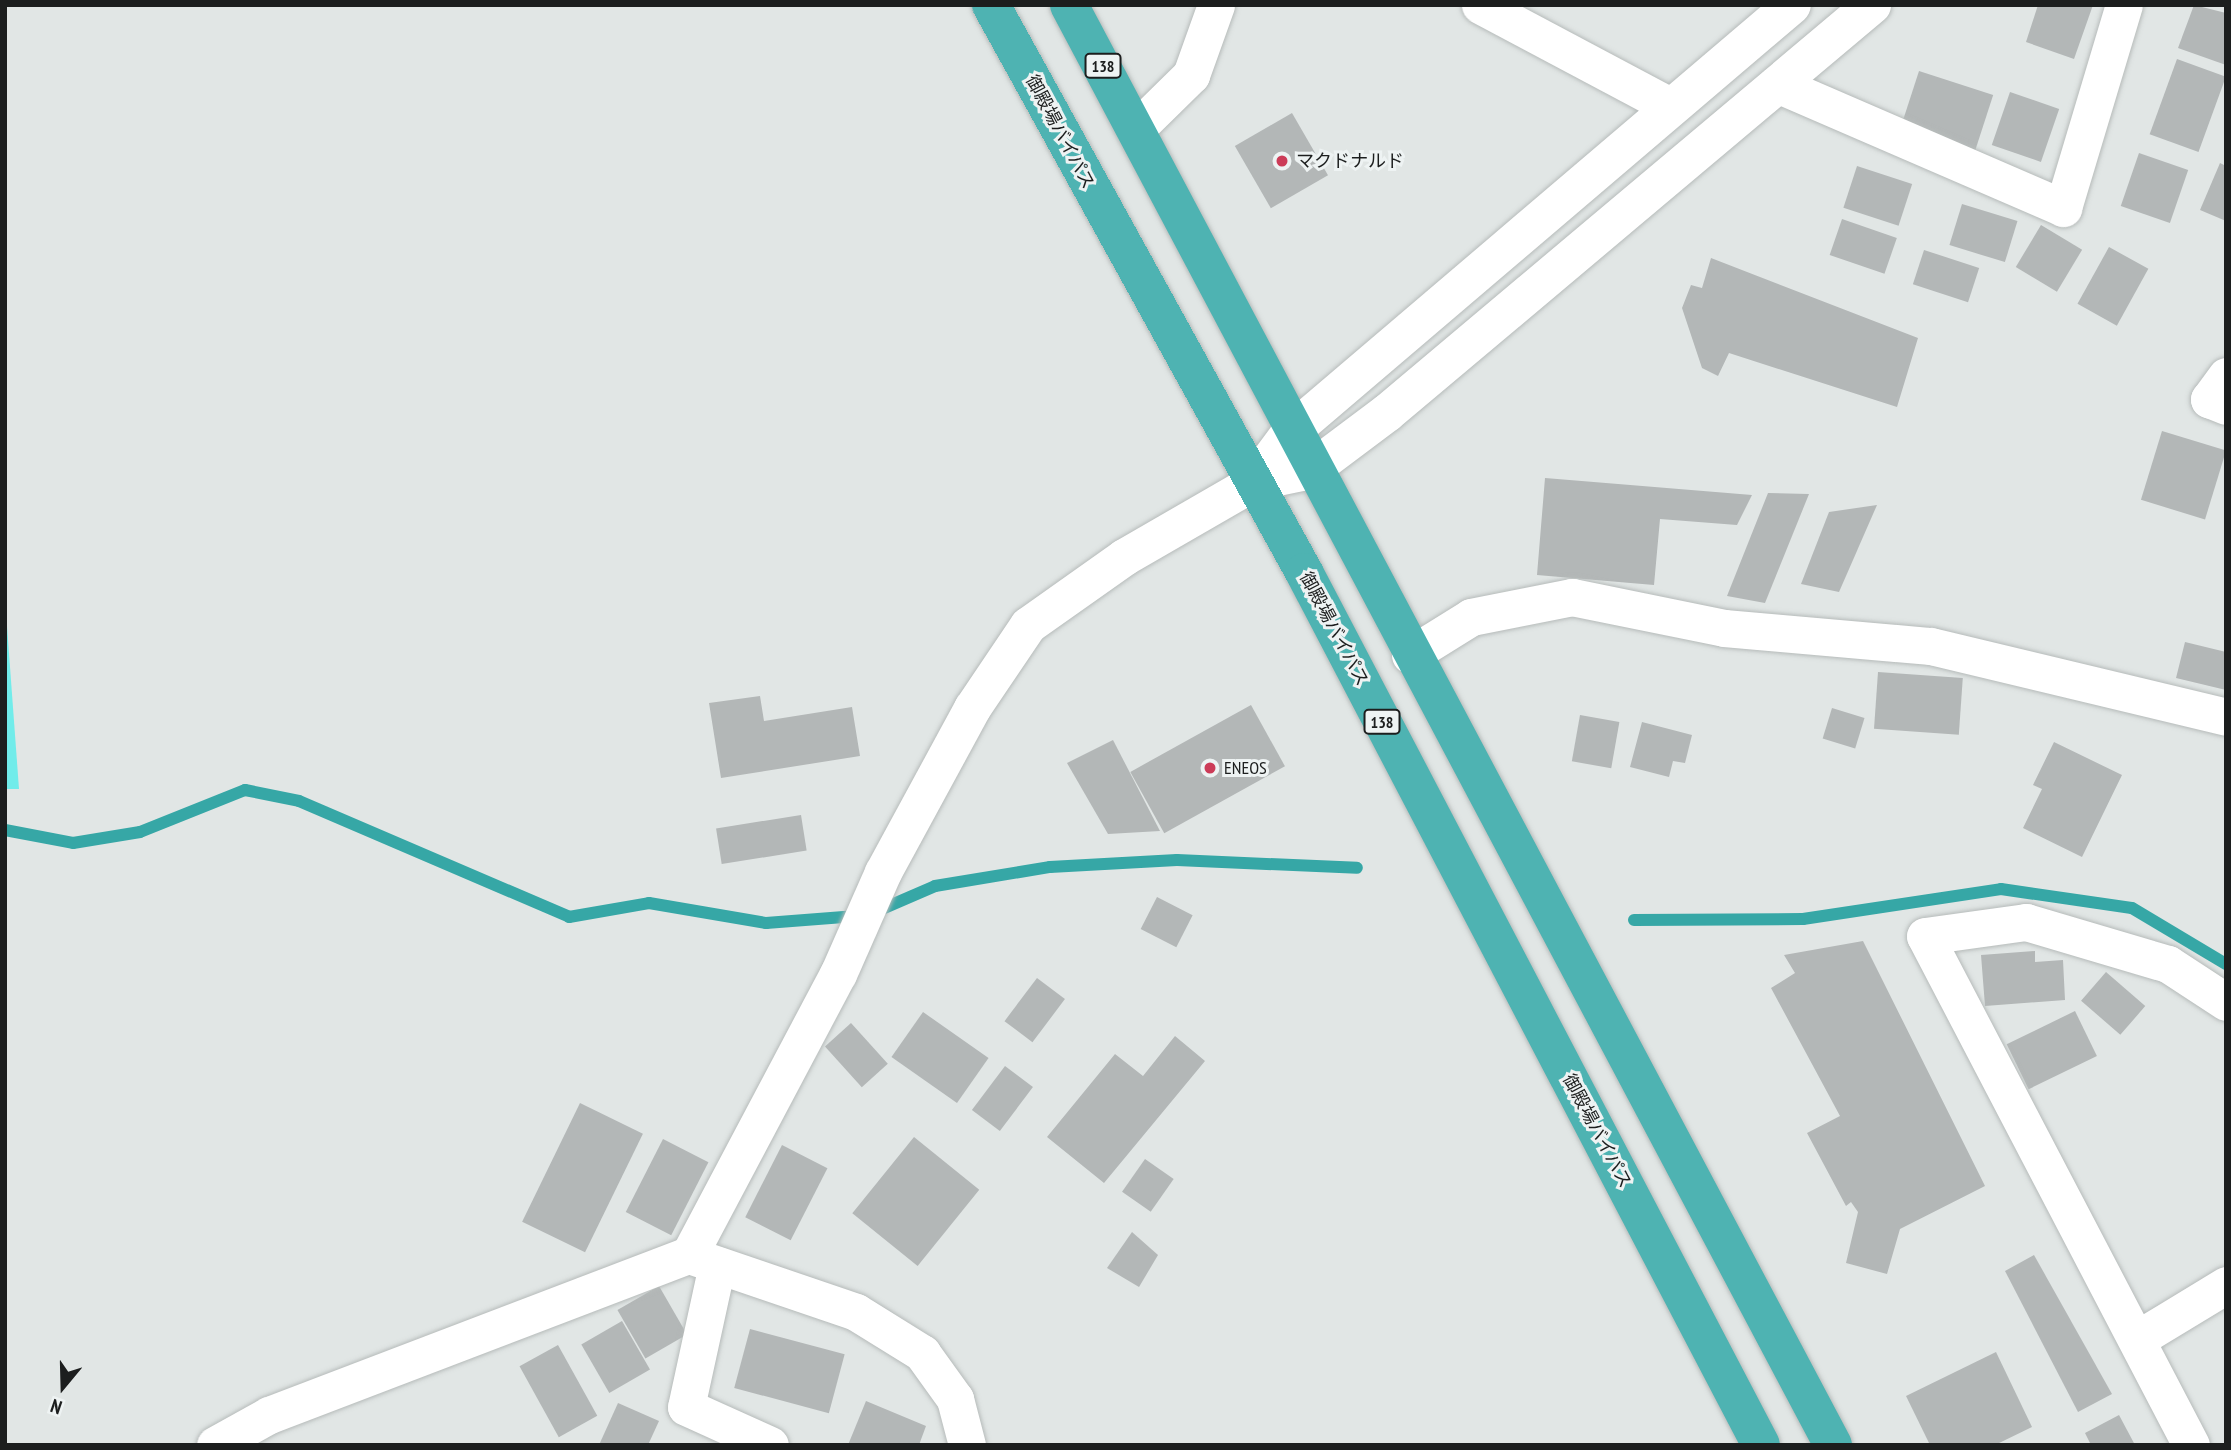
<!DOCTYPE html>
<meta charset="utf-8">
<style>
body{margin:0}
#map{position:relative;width:2231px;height:1450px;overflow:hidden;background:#e1e6e5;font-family:"PT Sans Narrow","Noto Sans JP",sans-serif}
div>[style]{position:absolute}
.green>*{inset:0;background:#71ecea}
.stream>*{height:12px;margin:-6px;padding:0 6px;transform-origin:6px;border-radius:6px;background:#36a7a6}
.building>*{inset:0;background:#b3b7b7;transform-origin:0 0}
.roads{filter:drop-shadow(0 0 2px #b6bbba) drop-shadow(0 0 2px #b6bbba)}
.street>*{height:37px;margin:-18.5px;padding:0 18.5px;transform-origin:18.5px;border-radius:18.5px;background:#fff}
.secondary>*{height:38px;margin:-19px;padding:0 19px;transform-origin:19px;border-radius:19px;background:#fff}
.highway>*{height:38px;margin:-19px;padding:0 19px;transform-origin:19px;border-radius:19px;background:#4eb3b2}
.dots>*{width:19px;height:19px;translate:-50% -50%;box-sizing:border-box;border:4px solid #eef3f3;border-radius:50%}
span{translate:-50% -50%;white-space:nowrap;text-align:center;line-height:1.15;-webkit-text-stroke:6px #eef3f3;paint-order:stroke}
.shield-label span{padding:2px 5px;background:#eef3f3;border:2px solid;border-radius:5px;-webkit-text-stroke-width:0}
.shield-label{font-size:16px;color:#1c1e1e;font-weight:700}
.street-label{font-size:18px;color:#1c1e1e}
.poi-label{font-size:18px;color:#1c1e1e}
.left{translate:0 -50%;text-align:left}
.frame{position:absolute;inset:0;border:7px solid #1c1e1e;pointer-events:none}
.north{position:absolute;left:28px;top:1352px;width:70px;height:70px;-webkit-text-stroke:5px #eef3f3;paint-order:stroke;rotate:199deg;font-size:19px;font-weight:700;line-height:28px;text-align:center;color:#1c1e1e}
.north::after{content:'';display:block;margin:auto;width:24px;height:32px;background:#1c1e1e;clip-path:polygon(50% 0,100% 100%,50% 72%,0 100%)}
</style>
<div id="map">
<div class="green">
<div style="clip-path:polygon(5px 599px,19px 789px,5px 789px)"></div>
</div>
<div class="stream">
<div style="left:5px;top:830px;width:69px;rotate:10.8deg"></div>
<div style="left:73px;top:843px;width:68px;rotate:-9.3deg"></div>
<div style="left:140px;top:832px;width:113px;rotate:-21.8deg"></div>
<div style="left:245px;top:790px;width:55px;rotate:11.5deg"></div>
<div style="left:299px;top:801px;width:294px;rotate:23.2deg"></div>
<div style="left:569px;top:917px;width:81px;rotate:-9.9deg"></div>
<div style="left:649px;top:903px;width:119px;rotate:9.7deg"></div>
<div style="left:766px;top:923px;width:91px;rotate:-4.4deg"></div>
<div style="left:875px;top:912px;width:65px;rotate:-23.4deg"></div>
<div style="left:935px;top:886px;width:117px;rotate:-9.4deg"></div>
<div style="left:1050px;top:867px;width:127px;rotate:-3.2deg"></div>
<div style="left:1177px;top:860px;width:180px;rotate:2.5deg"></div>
<div style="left:1634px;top:920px;width:169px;rotate:-0.3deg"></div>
<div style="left:1803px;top:919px;width:200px;rotate:-8.6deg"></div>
<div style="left:2001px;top:889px;width:132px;rotate:8.3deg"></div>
<div style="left:2132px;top:908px;width:109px;rotate:30.8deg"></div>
</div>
<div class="building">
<div style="clip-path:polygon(2038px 5px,2093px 5px,2074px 59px,2026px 42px)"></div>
<div style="clip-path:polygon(2194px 5px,2226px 13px,2226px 65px,2178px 48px)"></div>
<div style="left:2177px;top:59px;width:52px;height:80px;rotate:20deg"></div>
<div style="left:1919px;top:71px;width:78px;height:58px;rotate:18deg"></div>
<div style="left:2010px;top:92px;width:52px;height:56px;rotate:19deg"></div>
<div style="left:1292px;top:113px;width:72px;height:66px;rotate:60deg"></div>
<div style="left:2139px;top:153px;width:52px;height:56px;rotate:19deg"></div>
<div style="clip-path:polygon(2220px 163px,2226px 166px,2226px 221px,2200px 210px)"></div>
<div style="left:1857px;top:166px;width:58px;height:44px;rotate:18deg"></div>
<div style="left:1962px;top:204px;width:58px;height:43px;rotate:17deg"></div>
<div style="left:1842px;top:219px;width:58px;height:38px;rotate:19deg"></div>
<div style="left:2041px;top:225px;width:48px;height:49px;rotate:31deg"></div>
<div style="left:2109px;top:247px;width:45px;height:65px;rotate:29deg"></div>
<div style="left:1924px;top:250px;width:58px;height:36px;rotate:18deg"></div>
<div style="clip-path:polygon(1711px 258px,1918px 338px,1897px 407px,1729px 353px,1718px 376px,1702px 368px,1682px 308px,1691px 285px,1702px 288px)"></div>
<div style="left:2162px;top:431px;width:67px;height:72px;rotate:17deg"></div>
<div style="clip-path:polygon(1545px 478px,1752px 495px,1737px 525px,1660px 519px,1654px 585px,1537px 575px)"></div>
<div style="clip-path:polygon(1768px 493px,1809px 494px,1765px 603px,1727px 596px)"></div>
<div style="clip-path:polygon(1877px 505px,1839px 592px,1801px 584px,1829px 512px)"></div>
<div style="clip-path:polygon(2185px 642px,2226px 652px,2226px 690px,2176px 678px)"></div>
<div style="left:1878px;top:672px;width:85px;height:57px;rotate:4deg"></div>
<div style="clip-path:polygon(760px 696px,764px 721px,852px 707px,860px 756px,721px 778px,709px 703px)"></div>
<div style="left:1251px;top:705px;width:70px;height:138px;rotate:61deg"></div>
<div style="left:1832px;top:708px;width:34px;height:32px;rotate:17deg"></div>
<div style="left:1580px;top:715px;width:40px;height:47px;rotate:10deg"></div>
<div style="clip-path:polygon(1642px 722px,1692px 735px,1685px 763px,1673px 761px,1669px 777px,1630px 767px)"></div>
<div style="clip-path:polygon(1113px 740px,1160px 831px,1108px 834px,1067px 763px)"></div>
<div style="clip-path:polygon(2054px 742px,2122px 775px,2082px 857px,2023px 828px,2042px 789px,2033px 785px)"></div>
<div style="left:801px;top:815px;width:36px;height:86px;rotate:81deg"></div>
<div style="left:1157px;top:897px;width:40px;height:36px;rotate:27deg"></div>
<div style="clip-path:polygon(1863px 941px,1985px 1186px,1900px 1229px,1887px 1274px,1846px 1263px,1858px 1212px,1851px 1202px,1846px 1206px,1807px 1133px,1840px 1116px,1771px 988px,1795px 973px,1784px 955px)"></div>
<div style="clip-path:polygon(2035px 951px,2035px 962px,2063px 960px,2065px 1000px,1985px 1006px,1981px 955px)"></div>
<div style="left:2106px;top:972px;width:52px;height:38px;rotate:41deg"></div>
<div style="left:1037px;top:978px;width:35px;height:54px;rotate:37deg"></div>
<div style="left:2075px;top:1011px;width:50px;height:76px;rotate:64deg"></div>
<div style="left:923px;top:1012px;width:80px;height:55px;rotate:35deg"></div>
<div style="left:851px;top:1023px;width:55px;height:35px;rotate:48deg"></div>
<div style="clip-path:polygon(1175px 1036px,1205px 1061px,1104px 1183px,1047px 1137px,1115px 1054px,1143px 1076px)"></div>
<div style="left:1005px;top:1066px;width:35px;height:55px;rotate:37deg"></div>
<div style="left:580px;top:1103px;width:70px;height:132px;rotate:26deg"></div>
<div style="left:914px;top:1137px;width:84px;height:98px;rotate:39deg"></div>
<div style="left:663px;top:1139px;width:51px;height:82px;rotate:27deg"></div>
<div style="left:782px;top:1145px;width:51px;height:81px;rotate:27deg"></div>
<div style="left:1145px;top:1159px;width:35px;height:40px;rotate:35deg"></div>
<div style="clip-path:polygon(1132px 1232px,1158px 1255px,1139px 1287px,1107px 1268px)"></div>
<div style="clip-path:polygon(2034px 1255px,2112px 1394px,2078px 1412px,2005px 1271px)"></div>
<div style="left:659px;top:1286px;width:56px;height:48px;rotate:60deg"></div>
<div style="left:622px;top:1321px;width:56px;height:47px;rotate:60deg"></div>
<div style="left:750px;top:1329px;width:98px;height:61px;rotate:15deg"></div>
<div style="left:558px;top:1345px;width:81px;height:44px;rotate:61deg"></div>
<div style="clip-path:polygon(1996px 1352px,2032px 1427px,1995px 1445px,1930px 1445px,1906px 1396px)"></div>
<div style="clip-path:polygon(866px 1401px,926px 1426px,919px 1445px,848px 1445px)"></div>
<div style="clip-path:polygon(618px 1403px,659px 1421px,648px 1445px,599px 1445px)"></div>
<div style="clip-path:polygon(2119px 1415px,2135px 1445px,2091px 1445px,2085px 1433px)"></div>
</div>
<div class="roads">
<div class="street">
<div style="left:1480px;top:5px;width:215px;rotate:28deg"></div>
<div style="left:1777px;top:84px;width:312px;rotate:23.4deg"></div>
<div style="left:2063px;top:208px;width:212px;rotate:-73.3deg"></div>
<div style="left:1137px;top:128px;width:76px;rotate:-44.5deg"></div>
<div style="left:1191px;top:75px;width:74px;rotate:-70.3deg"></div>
<div style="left:2226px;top:376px;width:29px;rotate:126deg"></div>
<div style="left:2209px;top:399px;width:18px;rotate:22deg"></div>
<div style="left:1410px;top:655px;width:72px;rotate:-31.9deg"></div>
<div style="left:1471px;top:617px;width:103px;rotate:-11.2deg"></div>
<div style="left:1572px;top:597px;width:155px;rotate:11.5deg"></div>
<div style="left:1724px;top:628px;width:208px;rotate:5deg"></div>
<div style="left:1931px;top:646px;width:303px;rotate:13.5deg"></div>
<div style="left:689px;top:1255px;width:318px;rotate:-62.1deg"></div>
<div style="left:838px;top:974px;width:111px;rotate:-66.2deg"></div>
<div style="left:883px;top:872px;width:187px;rotate:-61.5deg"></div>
<div style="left:972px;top:708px;width:100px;rotate:-56deg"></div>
<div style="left:1028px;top:625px;width:118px;rotate:-35.3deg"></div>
<div style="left:1124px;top:557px;width:150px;rotate:-30deg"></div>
<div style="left:717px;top:1265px;width:145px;rotate:102.3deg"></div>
<div style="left:686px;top:1407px;width:92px;rotate:24.3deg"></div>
<div style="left:2137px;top:1339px;width:104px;rotate:-31.2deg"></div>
<div style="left:215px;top:1445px;width:62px;rotate:-29.1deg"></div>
<div style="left:269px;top:1415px;width:449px;rotate:-20.9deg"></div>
<div style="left:689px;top:1255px;width:176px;rotate:18.8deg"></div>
<div style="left:856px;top:1312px;width:78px;rotate:31.8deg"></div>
<div style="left:922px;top:1353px;width:57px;rotate:54.3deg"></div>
<div style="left:955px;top:1399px;width:48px;rotate:75.4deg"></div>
<div style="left:2191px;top:1445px;width:574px;rotate:-117.59deg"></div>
<div style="left:1925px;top:936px;width:102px;rotate:-7.9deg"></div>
<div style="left:2026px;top:922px;width:148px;rotate:16.5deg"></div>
<div style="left:2168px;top:964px;width:69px;rotate:33.2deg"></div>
</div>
<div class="secondary">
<div style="left:1254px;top:482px;width:58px;rotate:-11.9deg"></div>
<div style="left:1311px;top:470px;width:95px;rotate:-36.9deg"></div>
<div style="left:1387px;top:413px;width:634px;rotate:-40.07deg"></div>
<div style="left:1254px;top:482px;width:62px;rotate:-53.5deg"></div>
<div style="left:1291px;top:432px;width:658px;rotate:-40.44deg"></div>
</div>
<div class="highway">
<div style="left:991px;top:5px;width:648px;rotate:61.1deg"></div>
<div style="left:1304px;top:572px;width:985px;rotate:62.37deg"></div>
<div style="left:1069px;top:5px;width:1630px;rotate:62.05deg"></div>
</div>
</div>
<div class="dots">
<div style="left:1282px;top:161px;background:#cc3c58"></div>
<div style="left:1210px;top:768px;background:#cc3c58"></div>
</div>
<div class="shield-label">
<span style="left:1103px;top:66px">138</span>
<span style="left:1382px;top:722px">138</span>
</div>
<div class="street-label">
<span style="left:1060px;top:132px;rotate:62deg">御殿場バイパス</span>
<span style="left:1334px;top:629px;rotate:62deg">御殿場バイパス</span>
<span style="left:1597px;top:1131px;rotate:62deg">御殿場バイパス</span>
</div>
<div class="poi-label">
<span class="left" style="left:1296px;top:161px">マクドナルド</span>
<span class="left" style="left:1224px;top:768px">ENEOS</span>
</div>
<div class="frame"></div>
<div class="north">N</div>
</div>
